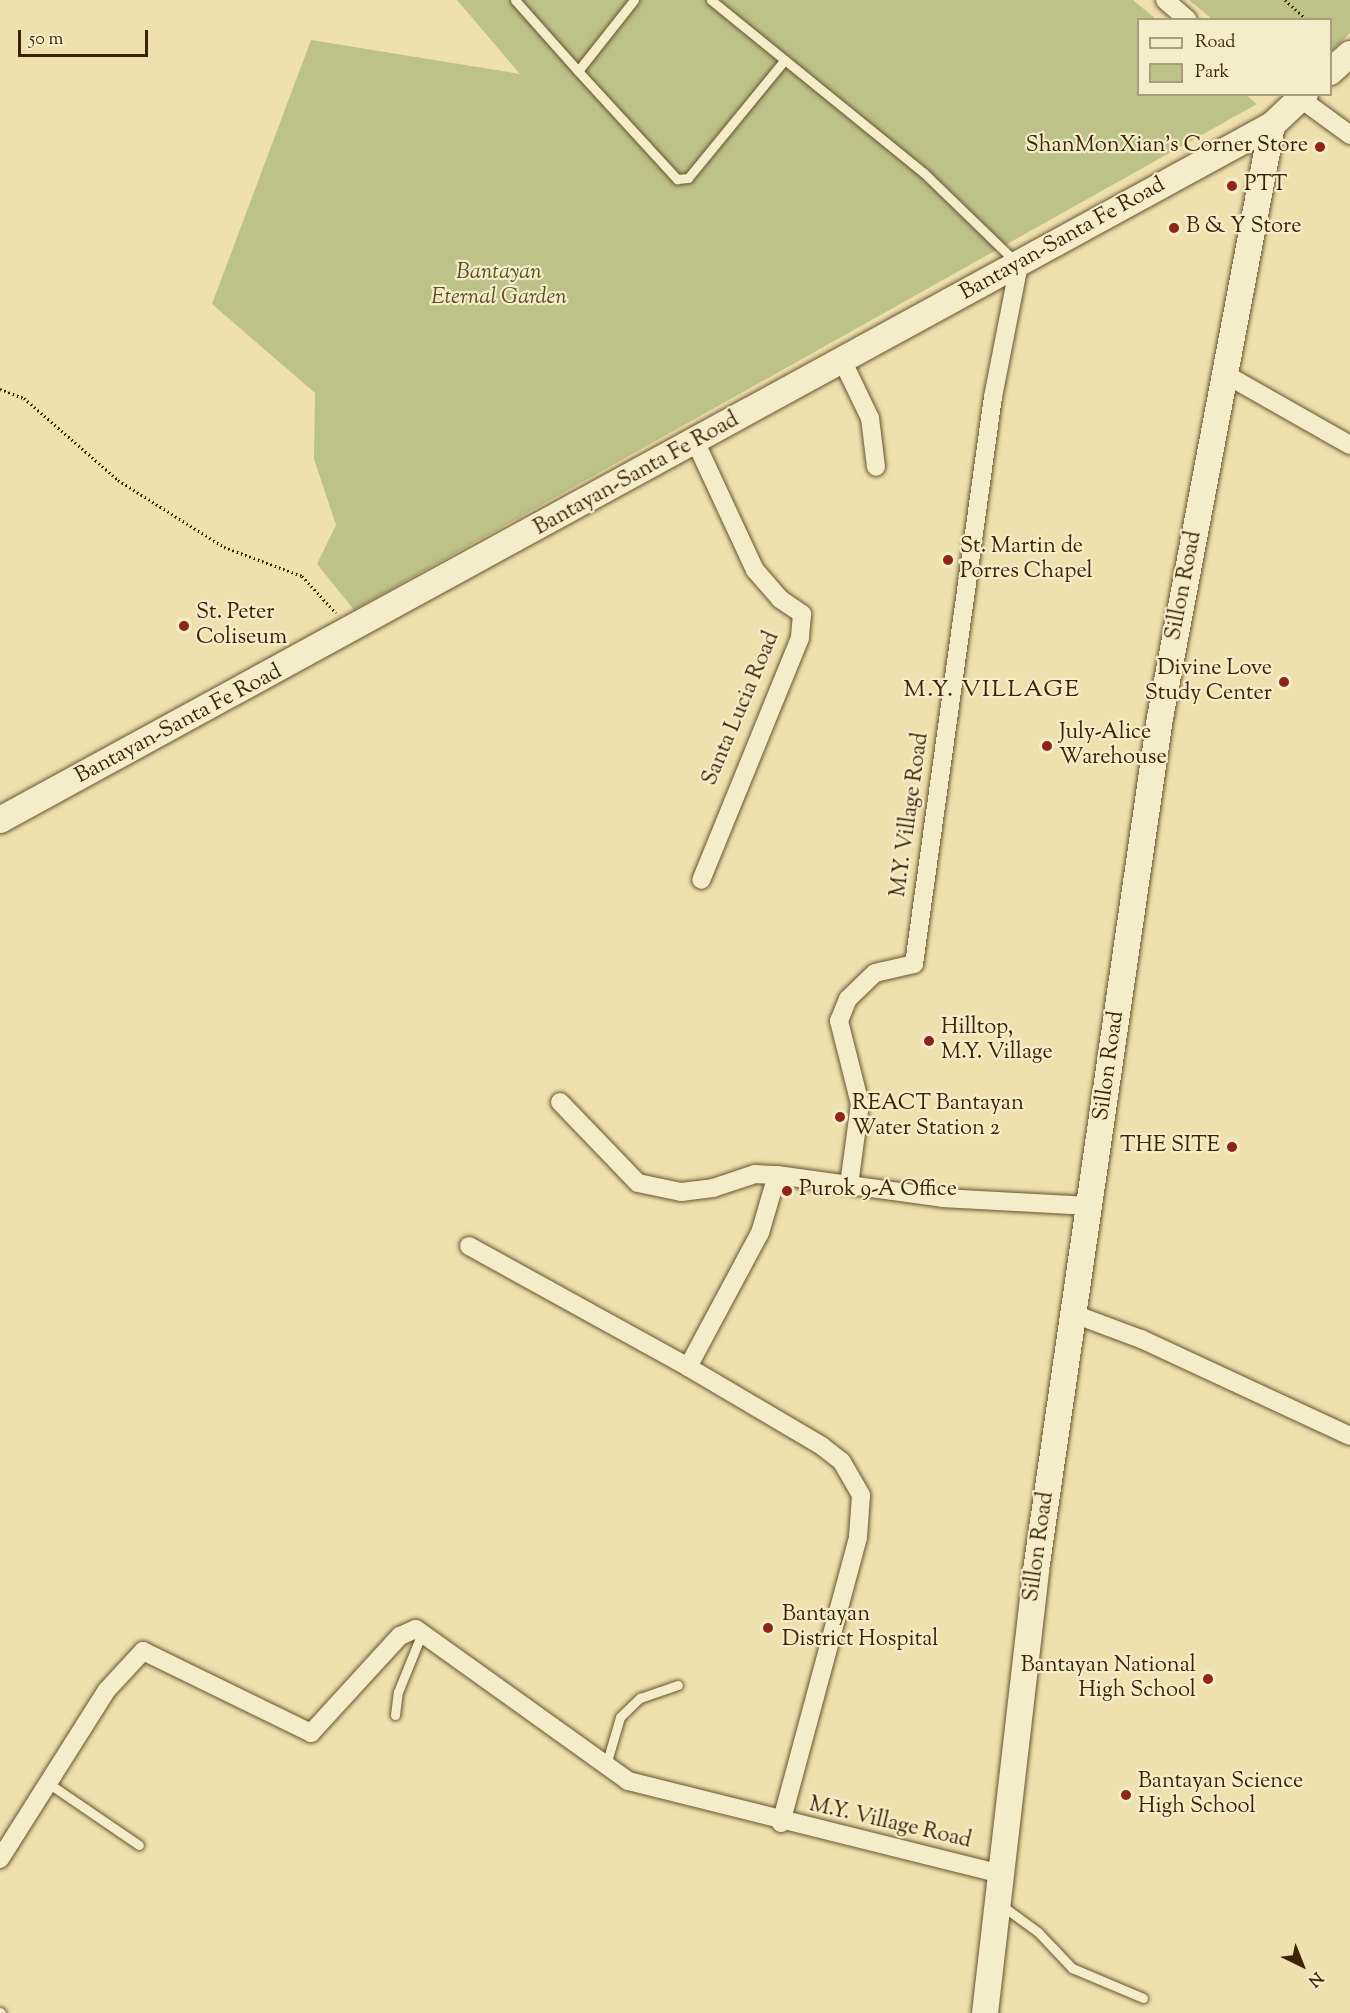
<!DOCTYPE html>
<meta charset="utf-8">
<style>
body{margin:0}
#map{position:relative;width:1350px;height:2013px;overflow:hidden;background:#efe1ae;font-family:"Sorts Mill Goudy",serif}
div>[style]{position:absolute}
.green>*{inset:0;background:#bdc288}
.path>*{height:3px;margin-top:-1.5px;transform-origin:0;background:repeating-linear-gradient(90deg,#3a2403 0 1.5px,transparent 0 4.5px)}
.roads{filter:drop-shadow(0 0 2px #67532e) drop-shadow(0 0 2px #67532e)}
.lane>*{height:9px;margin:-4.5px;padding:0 4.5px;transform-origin:4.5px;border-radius:4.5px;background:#f5ecca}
.street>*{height:18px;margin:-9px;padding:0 9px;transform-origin:9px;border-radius:9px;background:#f5ecca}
.secondary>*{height:26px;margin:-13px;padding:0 13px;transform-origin:13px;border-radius:13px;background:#f5ecca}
.dots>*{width:16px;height:16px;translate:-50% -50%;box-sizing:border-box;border:3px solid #f5ecca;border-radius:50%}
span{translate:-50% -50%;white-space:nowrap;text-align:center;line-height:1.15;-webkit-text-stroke:4.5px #f5ecca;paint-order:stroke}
.poi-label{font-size:22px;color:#3a2403}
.right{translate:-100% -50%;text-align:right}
.left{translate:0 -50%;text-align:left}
.street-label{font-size:22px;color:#3a2403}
.park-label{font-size:22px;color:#5b4c24;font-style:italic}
.neighbourhood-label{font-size:24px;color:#3a2403;letter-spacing:1.5px}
.legend{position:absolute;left:1137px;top:18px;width:195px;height:78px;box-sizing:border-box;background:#f5ecca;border:2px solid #aa9c7a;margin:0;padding:8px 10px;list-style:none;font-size:18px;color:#3a2403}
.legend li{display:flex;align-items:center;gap:12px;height:30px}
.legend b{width:30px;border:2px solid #aa9c7a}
.north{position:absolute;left:1272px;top:1935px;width:60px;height:60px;-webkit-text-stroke:4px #f5ecca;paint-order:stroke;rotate:137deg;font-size:16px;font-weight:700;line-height:24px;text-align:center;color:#3a2403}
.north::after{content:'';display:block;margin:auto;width:21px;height:27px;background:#3a2403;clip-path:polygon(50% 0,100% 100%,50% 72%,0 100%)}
.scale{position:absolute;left:18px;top:30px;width:130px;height:27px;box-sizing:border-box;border:3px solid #3a2403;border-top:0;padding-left:8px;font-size:18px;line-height:21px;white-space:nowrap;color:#3a2403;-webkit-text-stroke:4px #f5ecca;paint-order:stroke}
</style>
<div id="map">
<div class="green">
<div style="clip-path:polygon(457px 0,1133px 0,1156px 19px,1138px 20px,1138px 94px,1246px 95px,1257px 104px,354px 610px,317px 564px,336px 525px,314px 459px,315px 393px,212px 304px,311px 40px,520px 74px)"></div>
<div style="clip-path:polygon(1189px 0,1350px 0,1350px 33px,1331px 52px,1330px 20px,1212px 19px)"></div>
</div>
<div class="path">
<div style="left:1285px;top:0;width:30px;rotate:42deg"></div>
<div style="left:0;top:389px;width:26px;rotate:21deg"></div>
<div style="left:24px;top:398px;width:125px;rotate:41.1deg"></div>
<div style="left:118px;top:480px;width:125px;rotate:32.3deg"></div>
<div style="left:224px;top:547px;width:83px;rotate:20.4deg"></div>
<div style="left:302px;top:576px;width:50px;rotate:47.4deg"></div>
</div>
<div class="roads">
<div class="lane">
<div style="left:515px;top:0;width:95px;rotate:48.4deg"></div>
<div style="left:634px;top:0;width:90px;rotate:128.3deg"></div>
<div style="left:578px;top:71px;width:147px;rotate:47.5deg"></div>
<div style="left:677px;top:179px;width:11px;rotate:-5deg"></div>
<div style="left:688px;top:178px;width:150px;rotate:-50.7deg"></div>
<div style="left:711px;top:0;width:274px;rotate:39.1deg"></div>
<div style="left:924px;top:173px;width:129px;rotate:44.1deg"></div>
<div style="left:395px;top:1715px;width:23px;rotate:-83deg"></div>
<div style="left:398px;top:1692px;width:64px;rotate:-67.9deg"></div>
<div style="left:606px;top:1765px;width:50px;rotate:-73.7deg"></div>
<div style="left:620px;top:1717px;width:28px;rotate:-44deg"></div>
<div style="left:640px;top:1698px;width:40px;rotate:-18.9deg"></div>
<div style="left:48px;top:1783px;width:110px;rotate:34.3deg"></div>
<div style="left:1001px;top:1905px;width:46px;rotate:36.1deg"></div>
<div style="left:1038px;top:1932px;width:50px;rotate:46.6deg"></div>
<div style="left:1072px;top:1968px;width:77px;rotate:22.9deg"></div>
<div style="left:0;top:2012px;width:1px;rotate:45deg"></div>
</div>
<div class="street">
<div style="left:1165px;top:0;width:30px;rotate:41deg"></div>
<div style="left:1301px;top:99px;width:61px;rotate:36.3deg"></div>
<div style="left:843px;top:362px;width:62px;rotate:64.3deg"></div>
<div style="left:870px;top:418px;width:49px;rotate:83deg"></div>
<div style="left:1225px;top:374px;width:144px;rotate:29.6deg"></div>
<div style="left:696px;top:443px;width:140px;rotate:65.1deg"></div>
<div style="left:755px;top:570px;width:38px;rotate:49deg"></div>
<div style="left:780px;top:599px;width:27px;rotate:34deg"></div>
<div style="left:802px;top:614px;width:24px;rotate:95deg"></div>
<div style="left:800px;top:638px;width:261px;rotate:112.2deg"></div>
<div style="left:560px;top:1102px;width:112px;rotate:46.1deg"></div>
<div style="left:638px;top:1183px;width:44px;rotate:11.8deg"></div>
<div style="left:681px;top:1192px;width:32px;rotate:-7deg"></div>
<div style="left:713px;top:1188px;width:44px;rotate:-18.4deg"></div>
<div style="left:755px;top:1174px;width:22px;rotate:3deg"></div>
<div style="left:849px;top:1185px;width:82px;rotate:-82.3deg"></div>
<div style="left:860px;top:1104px;width:86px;rotate:-104.2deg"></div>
<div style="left:839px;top:1021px;width:24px;rotate:-68deg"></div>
<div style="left:848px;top:999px;width:37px;rotate:-44deg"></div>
<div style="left:875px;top:973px;width:40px;rotate:-13deg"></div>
<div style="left:914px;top:964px;width:572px;rotate:-82.07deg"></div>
<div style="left:993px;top:397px;width:135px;rotate:-78.9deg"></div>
<div style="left:469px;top:1246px;width:250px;rotate:28.9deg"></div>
<div style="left:1074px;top:1314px;width:72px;rotate:20.5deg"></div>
<div style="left:1141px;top:1339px;width:230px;rotate:24.9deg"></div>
<div style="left:781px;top:1823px;width:296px;rotate:-74.9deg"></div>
<div style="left:858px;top:1537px;width:42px;rotate:-85.9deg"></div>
<div style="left:861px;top:1495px;width:39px;rotate:-120deg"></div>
<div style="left:841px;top:1461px;width:24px;rotate:-142deg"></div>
<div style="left:822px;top:1446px;width:156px;rotate:-149.5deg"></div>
<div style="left:688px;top:1367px;width:152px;rotate:-61.8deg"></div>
<div style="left:760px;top:1233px;width:60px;rotate:-73.7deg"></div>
<div style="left:777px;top:1175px;width:167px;rotate:7.9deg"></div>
<div style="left:942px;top:1198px;width:148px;rotate:3.1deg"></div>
<div style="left:0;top:1859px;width:200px;rotate:-57.7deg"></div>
<div style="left:107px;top:1690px;width:53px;rotate:-47.3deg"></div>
<div style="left:143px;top:1651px;width:187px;rotate:26deg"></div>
<div style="left:311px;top:1733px;width:132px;rotate:-47.5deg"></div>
<div style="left:400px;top:1636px;width:17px;rotate:-24deg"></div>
<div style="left:416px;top:1629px;width:261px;rotate:35.6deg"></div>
<div style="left:628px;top:1781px;width:385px;rotate:14deg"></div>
</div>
<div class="secondary">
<div style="left:1330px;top:72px;width:27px;rotate:-42deg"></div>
<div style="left:0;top:820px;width:1449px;rotate:-28.65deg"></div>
<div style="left:1272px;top:125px;width:45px;rotate:-43.2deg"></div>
<div style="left:985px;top:2013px;width:446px;rotate:-83.4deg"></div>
<div style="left:1036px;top:1570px;width:861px;rotate:-81.72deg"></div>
<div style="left:1160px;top:718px;width:603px;rotate:-79.3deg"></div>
</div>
</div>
<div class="dots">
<div style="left:1320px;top:147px;background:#8f2418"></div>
<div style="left:1232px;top:186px;background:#8f2418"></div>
<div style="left:1174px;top:228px;background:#8f2418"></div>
<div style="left:948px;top:560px;background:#8f2418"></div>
<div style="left:184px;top:626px;background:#8f2418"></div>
<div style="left:1284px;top:682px;background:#8f2418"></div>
<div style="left:1047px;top:746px;background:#8f2418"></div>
<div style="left:929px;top:1041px;background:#8f2418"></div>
<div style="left:840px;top:1117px;background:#8f2418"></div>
<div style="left:1232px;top:1147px;background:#8f2418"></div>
<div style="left:787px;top:1191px;background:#8f2418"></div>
<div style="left:768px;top:1628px;background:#8f2418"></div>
<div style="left:1208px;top:1679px;background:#8f2418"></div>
<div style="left:1126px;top:1795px;background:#8f2418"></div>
</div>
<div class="poi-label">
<span class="right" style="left:1308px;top:147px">ShanMonXian’s Corner Store</span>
<span class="left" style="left:1244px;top:186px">PTT</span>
<span class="left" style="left:1186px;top:228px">B &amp; Y Store</span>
<span class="left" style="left:960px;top:560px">St. Martin de<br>Porres Chapel</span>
<span class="left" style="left:196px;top:626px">St. Peter<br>Coliseum</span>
<span class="right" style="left:1272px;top:682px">Divine Love<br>Study Center</span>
<span class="left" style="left:1059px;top:746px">July-Alice<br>Warehouse</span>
<span class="left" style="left:941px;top:1041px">Hilltop,<br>M.Y. Village</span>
<span class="left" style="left:852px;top:1117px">REACT Bantayan<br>Water Station 2</span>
<span class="right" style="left:1220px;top:1147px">THE SITE</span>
<span class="left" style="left:799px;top:1191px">Purok 9-A Office</span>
<span class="left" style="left:782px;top:1628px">Bantayan<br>District Hospital</span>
<span class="right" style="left:1196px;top:1679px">Bantayan National<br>High School</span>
<span class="left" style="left:1138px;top:1795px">Bantayan Science<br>High School</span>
</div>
<div class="street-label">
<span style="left:1063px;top:240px;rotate:-29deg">Bantayan-Santa Fe Road</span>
<span style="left:637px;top:475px;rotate:-29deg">Bantayan-Santa Fe Road</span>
<span style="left:1185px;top:586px;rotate:-79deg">Sillon Road</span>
<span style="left:742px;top:709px;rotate:-67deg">Santa Lucia Road</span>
<span style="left:179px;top:725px;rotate:-28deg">Bantayan-Santa Fe Road</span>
<span style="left:911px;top:815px;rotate:-82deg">M.Y. Village Road</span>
<span style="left:1110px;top:1066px;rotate:-82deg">Sillon Road</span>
<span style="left:1040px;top:1547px;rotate:-82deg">Sillon Road</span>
<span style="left:890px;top:1824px;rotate:13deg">M.Y. Village Road</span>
</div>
<div class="park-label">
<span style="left:499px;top:286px">Bantayan<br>Eternal Garden</span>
</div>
<div class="neighbourhood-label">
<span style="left:992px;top:691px">M.Y. VILLAGE</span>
</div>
<ul class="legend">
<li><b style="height:8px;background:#f5ecca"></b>Road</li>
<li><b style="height:16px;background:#bdc288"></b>Park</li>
</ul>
<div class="north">N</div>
<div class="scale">50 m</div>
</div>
